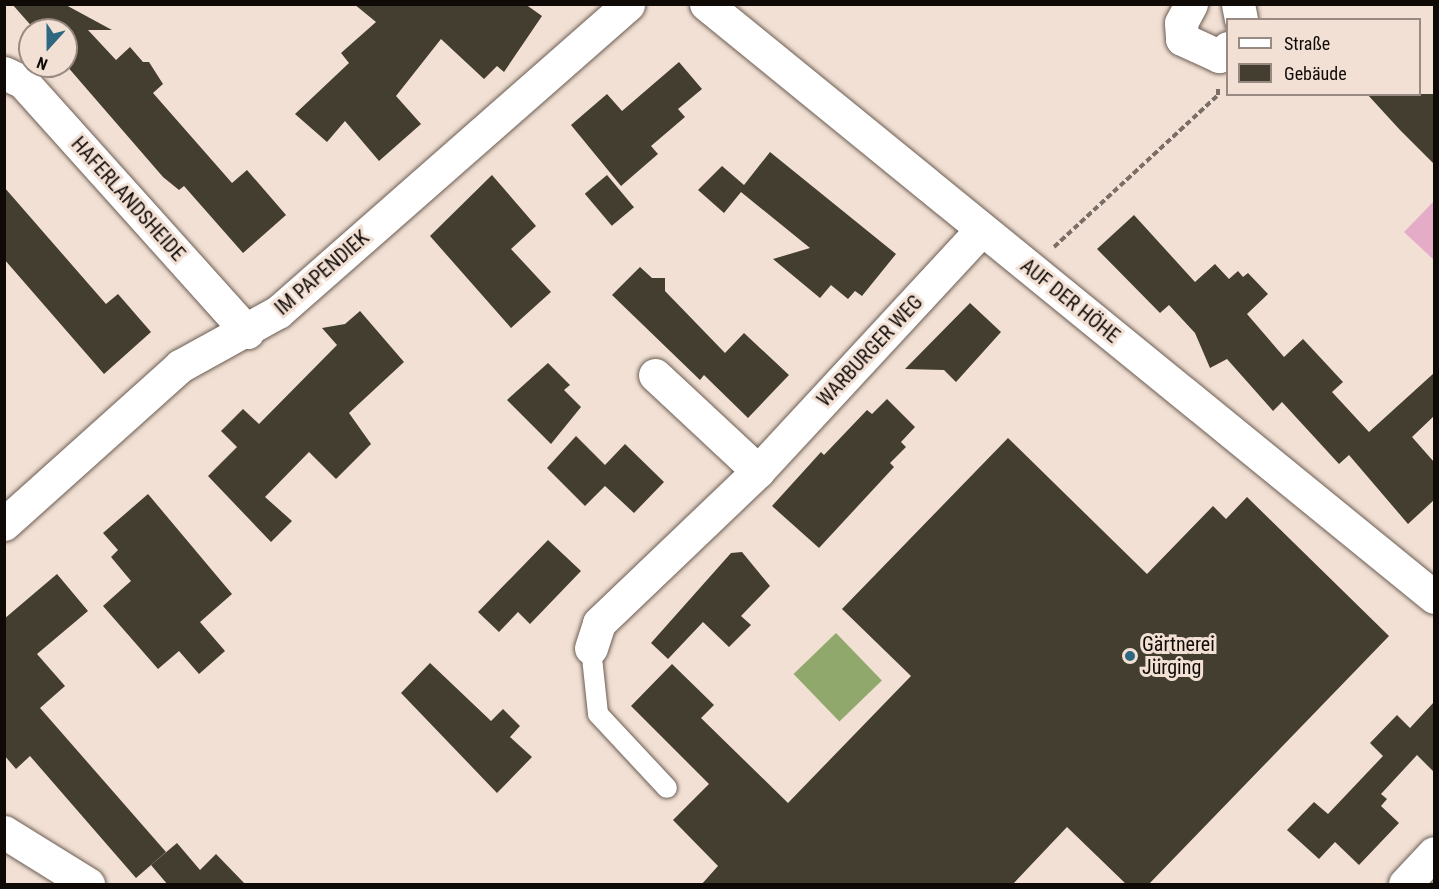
<!DOCTYPE html>
<meta charset="utf-8">
<style>
body{margin:0}
#map{position:relative;width:1439px;height:889px;overflow:hidden;background:#f2e0d4;font-family:"Roboto Condensed",sans-serif}
div>[style]{position:absolute}
.green>*{inset:0;background:#e5acc7}
.water>*{inset:0;background:#90a86b;transform-origin:0 0}
.building>*{inset:0;background:#433e2f;transform-origin:0 0}
.path>*{height:4px;margin-top:-2px;transform-origin:0;background:repeating-linear-gradient(90deg,#7a6e67 0 6px,transparent 0 9px)}
.roads{filter:drop-shadow(0 0 2px #6b5c52) drop-shadow(0 0 2px #6b5c52)}
.lane>*{height:20px;margin:-10px;padding:0 10px;transform-origin:10px;border-radius:10px;background:#fff}
.street>*{height:33px;margin:-16.5px;padding:0 16.5px;transform-origin:16.5px;border-radius:16.5px;background:#fff}
.dots>*{width:16px;height:16px;translate:-50% -50%;box-sizing:border-box;border:3px solid #f2e0d4;border-radius:50%}
span{translate:-50% -50%;white-space:nowrap;text-align:center;line-height:1.15;-webkit-text-stroke:6px #f2e0d4;paint-order:stroke}
.street-label{font-size:20px;color:#100a07}
.poi-label{font-size:20px;color:#100a07}
.left{translate:0 -50%;text-align:left}
.frame{position:absolute;inset:0;border:6px solid #100a07;pointer-events:none}
.legend{position:absolute;left:1226px;top:18px;width:195px;height:78px;box-sizing:border-box;background:#f2e0d4;border:2px solid #988a82;margin:0;padding:8px 10px;list-style:none;font-size:18px;color:#100a07}
.legend li{display:flex;align-items:center;gap:12px;height:30px}
.legend b{width:30px;border:2px solid #988a82}
.north{position:absolute;left:18px;top:18px;width:60px;height:60px;box-sizing:border-box;background:#f2e0d4;border:2px solid #988a82;border-radius:50%;rotate:201deg;font-size:16px;font-weight:700;line-height:24px;text-align:center;color:#100a07}
.north::after{content:'';display:block;margin:auto;width:21px;height:27px;background:#2d6880;clip-path:polygon(50% 0,100% 100%,50% 72%,0 100%)}
</style>
<div id="map">
<div class="green">
<div style="clip-path:polygon(1434px 201px,1434px 260px,1404px 232px)"></div>
</div>
<div class="water">
<div style="left:836px;top:633px;width:66px;height:59px;rotate:46deg"></div>
</div>
<div class="building">
<div style="clip-path:polygon(12px 4px,64px 4px,112px 30px,88px 30px,116px 60px,130px 47px,143px 62px,149px 62px,163px 84px,153px 93px,232px 183px,247px 170px,286px 215px,243px 253px,184px 186px,179px 190px,163px 177px,66px 65px,66px 30px,35px 30px)"></div>
<div style="clip-path:polygon(354px 4px,525px 4px,542px 16px,504px 72px,497px 66px,484px 79px,441px 39px,396px 96px,421px 124px,379px 161px,345px 121px,327px 142px,295px 114px,349px 63px,341px 53px,376px 22px)"></div>
<div style="clip-path:polygon(679px 62px,702px 89px,678px 109px,685px 117px,651px 146px,658px 154px,621px 186px,571px 125px,607px 94px,622px 111px)"></div>
<div style="clip-path:polygon(1367px 94px,1434px 94px,1434px 164px,1400px 130px)"></div>
<div style="clip-path:polygon(770px 152px,896px 254px,862px 296px,855px 291px,848px 299px,831px 285px,820px 298px,773px 259px,810px 248px,741px 192px,724px 213px,698px 190px,722px 166px,744px 185px)"></div>
<div style="clip-path:polygon(492px 175px,536px 226px,511px 249px,551px 292px,511px 328px,430px 236px)"></div>
<div style="left:607px;top:175px;width:42px;height:29px;rotate:50deg"></div>
<div style="clip-path:polygon(4px 187px,106px 304px,118px 294px,151px 332px,104px 374px,4px 259px)"></div>
<div style="clip-path:polygon(1134px 215px,1195px 282px,1215px 264px,1229px 279px,1238px 271px,1243px 277px,1248px 273px,1268px 294px,1247px 314px,1284px 357px,1303px 339px,1343px 382px,1332px 392px,1369px 432px,1434px 373px,1434px 416px,1412px 437px,1434px 462px,1434px 500px,1408px 524px,1349px 455px,1339px 464px,1282px 402px,1273px 411px,1227px 359px,1210px 368px,1195px 333px,1169px 305px,1160px 313px,1097px 249px)"></div>
<div style="clip-path:polygon(640px 267px,652px 278px,665px 278px,665px 291px,725px 353px,744px 333px,789px 375px,748px 418px,704px 375px,700px 380px,612px 295px)"></div>
<div style="clip-path:polygon(970px 303px,1001px 332px,956px 382px,944px 370px,905px 369px)"></div>
<div style="clip-path:polygon(360px 311px,404px 362px,349px 413px,371px 444px,336px 479px,309px 452px,265px 497px,292px 521px,271px 542px,208px 476px,237px 447px,221px 431px,243px 409px,259px 424px,337px 345px,322px 328px,345px 324px)"></div>
<div style="clip-path:polygon(548px 363px,570px 385px,564px 390px,581px 407px,551px 444px,507px 400px)"></div>
<div style="clip-path:polygon(887px 399px,915px 427px,901px 442px,906px 447px,890px 463px,894px 467px,819px 548px,772px 506px,821px 452px,824px 455px,867px 410px,872px 414px)"></div>
<div style="clip-path:polygon(576px 436px,605px 465px,625px 444px,664px 482px,634px 513px,605px 486px,585px 506px,547px 468px)"></div>
<div style="clip-path:polygon(1008px 438px,1147px 574px,1213px 506px,1226px 519px,1247px 497px,1389px 636px,1148px 885px,1127px 885px,1067px 827px,1012px 885px,701px 885px,718px 866px,673px 820px,709px 784px,631px 706px,672px 664px,714px 705px,701px 718px,788px 803px,911px 676px,842px 609px)"></div>
<div style="clip-path:polygon(148px 494px,232px 594px,200px 622px,225px 651px,199px 674px,179px 651px,158px 669px,103px 606px,131px 581px,111px 557px,118px 550px,103px 533px)"></div>
<div style="clip-path:polygon(548px 540px,581px 571px,530px 624px,518px 612px,499px 632px,478px 612px)"></div>
<div style="clip-path:polygon(742px 552px,770px 586px,741px 616px,751px 625px,729px 647px,703px 622px,668px 659px,651px 643px,731px 553px)"></div>
<div style="clip-path:polygon(57px 574px,88px 611px,37px 654px,65px 686px,40px 708px,166px 852px,136px 878px,30px 756px,16px 769px,4px 755px,4px 619px)"></div>
<div style="clip-path:polygon(430px 663px,491px 721px,503px 709px,520px 726px,510px 737px,532px 757px,497px 793px,401px 693px)"></div>
<div style="clip-path:polygon(1434px 702px,1434px 772px,1417px 755px,1381px 794px,1387px 799px,1381px 806px,1399px 823px,1359px 865px,1335px 842px,1319px 859px,1287px 830px,1314px 802px,1328px 814px,1383px 756px,1370px 743px,1397px 715px,1410px 728px)"></div>
<div style="clip-path:polygon(177px 843px,200px 870px,216px 854px,246px 885px,168px 885px,151px 865px)"></div>
</div>
<div class="path">
<div style="left:1054px;top:247px;width:224px;rotate:-42.8deg"></div>
<div style="left:1218px;top:95px;width:8px;rotate:-90deg"></div>
</div>
<div class="roads">
<div class="lane">
<div style="left:591px;top:648px;width:66px;rotate:83.9deg"></div>
<div style="left:598px;top:714px;width:101px;rotate:47deg"></div>
</div>
<div class="street">
<div style="left:706px;top:4px;width:939px;rotate:39.16deg"></div>
<div style="left:1191px;top:4px;width:21px;rotate:118deg"></div>
<div style="left:1181px;top:23px;width:16px;rotate:86deg"></div>
<div style="left:1182px;top:39px;width:41px;rotate:24.7deg"></div>
<div style="left:1219px;top:56px;width:12px;rotate:-42deg"></div>
<div style="left:1238px;top:4px;width:16px;rotate:79deg"></div>
<div style="left:4px;top:73px;width:21px;rotate:25deg"></div>
<div style="left:23px;top:82px;width:336px;rotate:48.1deg"></div>
<div style="left:655px;top:375px;width:141px;rotate:43deg"></div>
<div style="left:4px;top:524px;width:237px;rotate:-41.9deg"></div>
<div style="left:180px;top:366px;width:112px;rotate:-28.9deg"></div>
<div style="left:278px;top:312px;width:466px;rotate:-41.3deg"></div>
<div style="left:591px;top:648px;width:26px;rotate:-72deg"></div>
<div style="left:599px;top:623px;width:220px;rotate:-43.7deg"></div>
<div style="left:758px;top:471px;width:328px;rotate:-47.2deg"></div>
<div style="left:4px;top:832px;width:99px;rotate:31.8deg"></div>
<div style="left:1405px;top:884px;width:42px;rotate:-46.9deg"></div>
</div>
</div>
<div class="dots">
<div style="left:1130px;top:656px;background:#2d6880"></div>
</div>
<div class="street-label">
<span style="left:128px;top:199px;rotate:48deg">HAFERLANDSHEIDE</span>
<span style="left:322px;top:273px;rotate:-41deg">IM PAPENDIEK</span>
<span style="left:1070px;top:301px;rotate:39deg">AUF DER HÖHE</span>
<span style="left:870px;top:351px;rotate:-47deg">WARBURGER WEG</span>
</div>
<div class="poi-label">
<span class="left" style="left:1142px;top:656px">Gärtnerei<br>Jürging</span>
</div>
<div class="frame"></div>
<ul class="legend">
<li><b style="height:8px;background:#fff"></b>Straße</li>
<li><b style="height:16px;background:#433e2f"></b>Gebäude</li>
</ul>
<div class="north">N</div>
</div>
